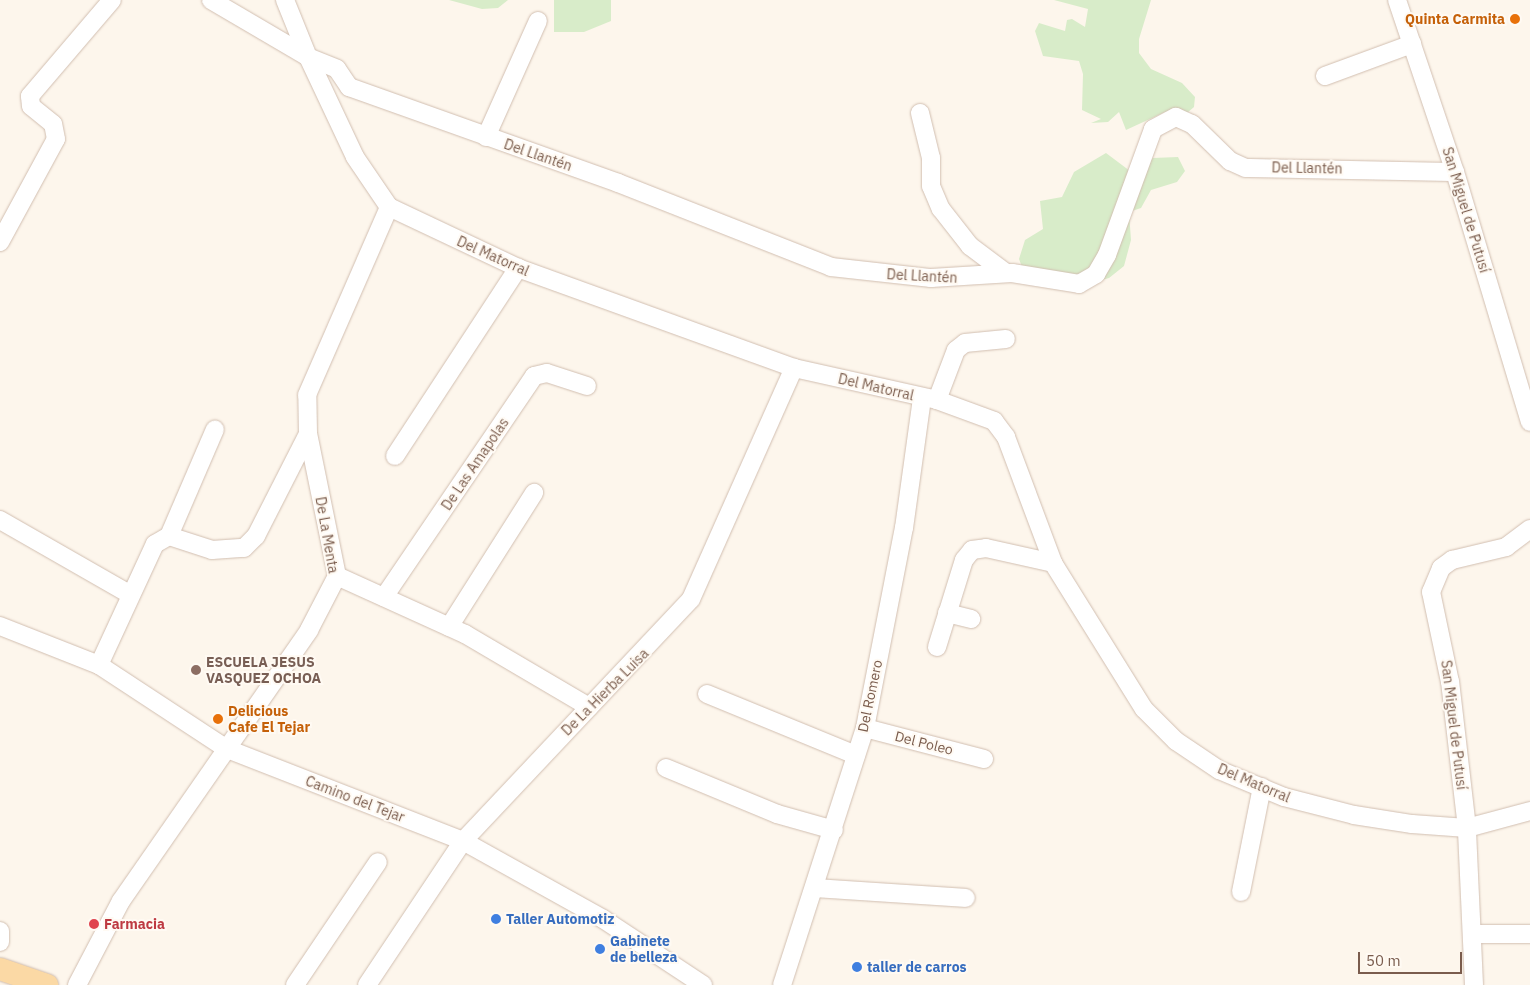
<!DOCTYPE html>
<meta charset="utf-8">
<style>
body{margin:0}
#map{position:relative;width:1530px;height:985px;overflow:hidden;background:#fdf6ec;font-family:"IBM Plex Sans",sans-serif}
div>[style]{position:absolute}
.green>*{inset:0;background:#d8ecc9}
.roads{filter:drop-shadow(0 0 1px #d1beb0) drop-shadow(0 0 1px #d1beb0)}
.minor>*{height:18px;margin:-9px;padding:0 9px;transform-origin:9px;border-radius:9px;background:#fff}
.major>*{height:22px;margin:-11px;padding:0 11px;transform-origin:11px;border-radius:11px;background:#fbd9a5}
.dots>*{width:14px;height:14px;translate:-50% -50%;box-sizing:border-box;border:2px solid #fffaf3;border-radius:50%}
span{translate:-50% -50%;white-space:nowrap;text-align:center;line-height:1.15;-webkit-text-stroke:4px #fffaf3;paint-order:stroke}
.food-label{font-size:14px;color:#c56008;font-weight:700}
.right{translate:-100% -50%;text-align:right}
.left{translate:0 -50%;text-align:left}
.street-label{font-size:14px;color:#7a5c4d}
.education-label{font-size:14px;color:#785e54;font-weight:700}
.shop-label{font-size:14px;color:#366cbe;font-weight:700}
.health-label{font-size:14px;color:#be3a42;font-weight:700}
.scale{position:absolute;left:1358px;top:952px;width:104px;height:22px;box-sizing:border-box;border:2px solid #7a5c4d;border-top:0;padding-left:6px;font-size:15px;line-height:18px;white-space:nowrap;color:#7a5c4d;-webkit-text-stroke:4px #fffaf3;paint-order:stroke}
</style>
<div id="map">
<div class="green">
<div style="clip-path:polygon(449px 0,508px 0,498px 8px,482px 9px)"></div>
<div style="clip-path:polygon(554px 0,611px 0,611px 21px,584px 32px,554px 32px)"></div>
<div style="clip-path:polygon(1054px 0,1151px 0,1139px 39px,1139px 53px,1151px 69px,1182px 83px,1195px 97px,1194px 107px,1187px 113px,1165px 112px,1126px 130px,1119px 112px,1108px 122px,1091px 123px,1101px 119px,1082px 110px,1083px 74px,1079px 61px,1043px 56px,1035px 31px,1039px 23px,1065px 31px,1067px 20px,1072px 19px,1085px 27px,1088px 9px)"></div>
<div style="clip-path:polygon(1106px 153px,1130px 171px,1153px 158px,1178px 157px,1185px 171px,1177px 182px,1151px 190px,1141px 208px,1129px 212px,1131px 240px,1124px 266px,1109px 278px,1098px 281px,1022px 267px,1019px 259px,1025px 240px,1043px 229px,1040px 201px,1062px 197px,1074px 172px)"></div>
</div>
<div class="roads">
<div class="minor">
<div style="left:211px;top:0;width:113px;rotate:30.4deg"></div>
<div style="left:308px;top:57px;width:110px;rotate:64.8deg"></div>
<div style="left:355px;top:157px;width:60px;rotate:55.8deg"></div>
<div style="left:389px;top:207px;width:143px;rotate:25.3deg"></div>
<div style="left:518px;top:268px;width:294px;rotate:19.9deg"></div>
<div style="left:794px;top:368px;width:147px;rotate:12.6deg"></div>
<div style="left:937px;top:400px;width:61px;rotate:20.2deg"></div>
<div style="left:994px;top:421px;width:20px;rotate:53deg"></div>
<div style="left:1006px;top:437px;width:134px;rotate:69.5deg"></div>
<div style="left:1053px;top:563px;width:172px;rotate:58.1deg"></div>
<div style="left:1144px;top:709px;width:45px;rotate:45deg"></div>
<div style="left:1176px;top:741px;width:52px;rotate:34deg"></div>
<div style="left:1219px;top:770px;width:70px;rotate:22.6deg"></div>
<div style="left:1284px;top:797px;width:72px;rotate:14.4deg"></div>
<div style="left:1354px;top:815px;width:59px;rotate:8.8deg"></div>
<div style="left:1412px;top:824px;width:55px;rotate:4.2deg"></div>
<div style="left:1467px;top:828px;width:65px;rotate:-15.1deg"></div>
<div style="left:285px;top:0;width:61px;rotate:68deg"></div>
<div style="left:308px;top:57px;width:31px;rotate:22deg"></div>
<div style="left:337px;top:69px;width:22px;rotate:56deg"></div>
<div style="left:349px;top:87px;width:286px;rotate:19.6deg"></div>
<div style="left:618px;top:183px;width:229px;rotate:21.5deg"></div>
<div style="left:831px;top:267px;width:101px;rotate:6.3deg"></div>
<div style="left:931px;top:278px;width:81px;rotate:-3.5deg"></div>
<div style="left:1012px;top:273px;width:68px;rotate:9.3deg"></div>
<div style="left:1079px;top:284px;width:20px;rotate:-30deg"></div>
<div style="left:1096px;top:274px;width:22px;rotate:-60deg"></div>
<div style="left:1107px;top:255px;width:134px;rotate:-69.9deg"></div>
<div style="left:1153px;top:129px;width:26px;rotate:-28deg"></div>
<div style="left:1176px;top:117px;width:17px;rotate:24deg"></div>
<div style="left:1192px;top:124px;width:53px;rotate:44.2deg"></div>
<div style="left:1230px;top:161px;width:17px;rotate:24deg"></div>
<div style="left:1246px;top:168px;width:209px;rotate:1.1deg"></div>
<div style="left:1397px;top:0;width:182px;rotate:71.4deg"></div>
<div style="left:1455px;top:172px;width:261px;rotate:73.3deg"></div>
<div style="left:1325px;top:76px;width:93px;rotate:-20.2deg"></div>
<div style="left:920px;top:113px;width:46px;rotate:76.3deg"></div>
<div style="left:931px;top:158px;width:28px;rotate:90deg"></div>
<div style="left:931px;top:186px;width:25px;rotate:67deg"></div>
<div style="left:941px;top:209px;width:47px;rotate:51.9deg"></div>
<div style="left:970px;top:246px;width:45px;rotate:36.9deg"></div>
<div style="left:486px;top:137px;width:127px;rotate:-65.9deg"></div>
<div style="left:0;top:242px;width:117px;rotate:-61.5deg"></div>
<div style="left:56px;top:139px;width:15px;rotate:-101deg"></div>
<div style="left:53px;top:124px;width:28px;rotate:-141deg"></div>
<div style="left:31px;top:106px;width:10px;rotate:-96deg"></div>
<div style="left:30px;top:96px;width:126px;rotate:-49.5deg"></div>
<div style="left:937px;top:400px;width:53px;rotate:-69.2deg"></div>
<div style="left:956px;top:350px;width:11px;rotate:-38deg"></div>
<div style="left:965px;top:343px;width:41px;rotate:-5.6deg"></div>
<div style="left:395px;top:456px;width:225px;rotate:-56.8deg"></div>
<div style="left:0;top:520px;width:149px;rotate:29.8deg"></div>
<div style="left:169px;top:536px;width:116px;rotate:-66.7deg"></div>
<div style="left:337px;top:576px;width:141px;rotate:24.4deg"></div>
<div style="left:465px;top:634px;width:144px;rotate:30.5deg"></div>
<div style="left:384px;top:597px;width:267px;rotate:-55.8deg"></div>
<div style="left:534px;top:376px;width:13px;rotate:-13deg"></div>
<div style="left:547px;top:373px;width:42px;rotate:18deg"></div>
<div style="left:947px;top:613px;width:25px;rotate:14deg"></div>
<div style="left:0;top:626px;width:106px;rotate:21.5deg"></div>
<div style="left:99px;top:665px;width:153px;rotate:33.3deg"></div>
<div style="left:227px;top:749px;width:253px;rotate:21.3deg"></div>
<div style="left:463px;top:841px;width:160px;rotate:29.1deg"></div>
<div style="left:603px;top:919px;width:120px;rotate:33.4deg"></div>
<div style="left:449px;top:627px;width:159px;rotate:-57.6deg"></div>
<div style="left:937px;top:647px;width:91px;rotate:-72.8deg"></div>
<div style="left:964px;top:560px;width:13px;rotate:-51deg"></div>
<div style="left:972px;top:550px;width:14px;rotate:-8deg"></div>
<div style="left:986px;top:548px;width:69px;rotate:12.6deg"></div>
<div style="left:99px;top:665px;width:133px;rotate:-65.2deg"></div>
<div style="left:155px;top:544px;width:16px;rotate:-30deg"></div>
<div style="left:169px;top:536px;width:45px;rotate:18deg"></div>
<div style="left:212px;top:550px;width:32px;rotate:-4deg"></div>
<div style="left:244px;top:548px;width:17px;rotate:-45deg"></div>
<div style="left:256px;top:536px;width:114px;rotate:-63deg"></div>
<div style="left:707px;top:694px;width:161px;rotate:22.3deg"></div>
<div style="left:865px;top:728px;width:123px;rotate:14.6deg"></div>
<div style="left:666px;top:768px;width:120px;rotate:22.5deg"></div>
<div style="left:777px;top:814px;width:59px;rotate:15.7deg"></div>
<div style="left:816px;top:888px;width:150px;rotate:3.8deg"></div>
<div style="left:1241px;top:892px;width:107px;rotate:-78.7deg"></div>
<div style="left:0;top:931px;width:11px;rotate:90deg"></div>
<div style="left:1473px;top:934px;width:57px"></div>
<div style="left:77px;top:985px;width:95px;rotate:-62.4deg"></div>
<div style="left:121px;top:901px;width:330px;rotate:-55.2deg"></div>
<div style="left:309px;top:630px;width:61px;rotate:-62.6deg"></div>
<div style="left:337px;top:576px;width:145px;rotate:-101.5deg"></div>
<div style="left:308px;top:434px;width:39px;rotate:-91deg"></div>
<div style="left:307px;top:395px;width:205px;rotate:-66.4deg"></div>
<div style="left:295px;top:985px;width:148px;rotate:-56deg"></div>
<div style="left:367px;top:985px;width:173px;rotate:-56.3deg"></div>
<div style="left:463px;top:841px;width:332px;rotate:-46.7deg"></div>
<div style="left:691px;top:599px;width:253px;rotate:-66deg"></div>
<div style="left:782px;top:985px;width:270px;rotate:-72.1deg"></div>
<div style="left:865px;top:728px;width:204px;rotate:-79deg"></div>
<div style="left:904px;top:528px;width:131px;rotate:-82.1deg"></div>
<div style="left:1474px;top:985px;width:157px;rotate:-92.6deg"></div>
<div style="left:1467px;top:828px;width:147px;rotate:-96.6deg"></div>
<div style="left:1450px;top:682px;width:92px;rotate:-101.9deg"></div>
<div style="left:1431px;top:592px;width:26px;rotate:-67deg"></div>
<div style="left:1441px;top:568px;width:14px;rotate:-36deg"></div>
<div style="left:1452px;top:560px;width:56px;rotate:-13.5deg"></div>
<div style="left:1506px;top:547px;width:30px;rotate:-37deg"></div>
</div>
<div class="major">
<div style="left:0;top:969px;width:50px;rotate:18.8deg"></div>
</div>
</div>
<div class="dots">
<div style="left:1515px;top:19px;background:#e8710a"></div>
<div style="left:196px;top:670px;background:#8d6e63"></div>
<div style="left:218px;top:719px;background:#e8710a"></div>
<div style="left:496px;top:919px;background:#3f7fe0"></div>
<div style="left:94px;top:924px;background:#e0444e"></div>
<div style="left:600px;top:949px;background:#3f7fe0"></div>
<div style="left:857px;top:967px;background:#3f7fe0"></div>
</div>
<div class="food-label">
<span class="right" style="left:1505px;top:19px">Quinta Carmita</span>
<span class="left" style="left:228px;top:719px">Delicious<br>Cafe El Tejar</span>
</div>
<div class="street-label">
<span style="left:538px;top:155px;rotate:19deg">Del Llantén</span>
<span style="left:1307px;top:168px;rotate:1deg">Del Llantén</span>
<span style="left:1466px;top:210px;rotate:73deg">San Miguel de Putusí</span>
<span style="left:493px;top:256px;rotate:24deg">Del Matorral</span>
<span style="left:922px;top:276px;rotate:3deg">Del Llantén</span>
<span style="left:876px;top:387px;rotate:13deg">Del Matorral</span>
<span style="left:475px;top:464px;rotate:-56deg">De Las Amapolas</span>
<span style="left:327px;top:535px;rotate:80deg">De La Menta</span>
<span style="left:605px;top:692px;rotate:-45deg">De La Hierba Luisa</span>
<span style="left:870px;top:696px;rotate:-78deg">Del Romero</span>
<span style="left:1454px;top:725px;rotate:83deg">San Miguel de Putusí</span>
<span style="left:924px;top:743px;rotate:14deg">Del Poleo</span>
<span style="left:1254px;top:783px;rotate:23deg">Del Matorral</span>
<span style="left:355px;top:799px;rotate:21deg">Camino del Tejar</span>
</div>
<div class="education-label">
<span class="left" style="left:206px;top:670px">ESCUELA JESUS<br>VASQUEZ OCHOA</span>
</div>
<div class="shop-label">
<span class="left" style="left:506px;top:919px">Taller Automotiz</span>
<span class="left" style="left:610px;top:949px">Gabinete<br>de belleza</span>
<span class="left" style="left:867px;top:967px">taller de carros</span>
</div>
<div class="health-label">
<span class="left" style="left:104px;top:924px">Farmacia</span>
</div>
<div class="scale">50 m</div>
</div>
